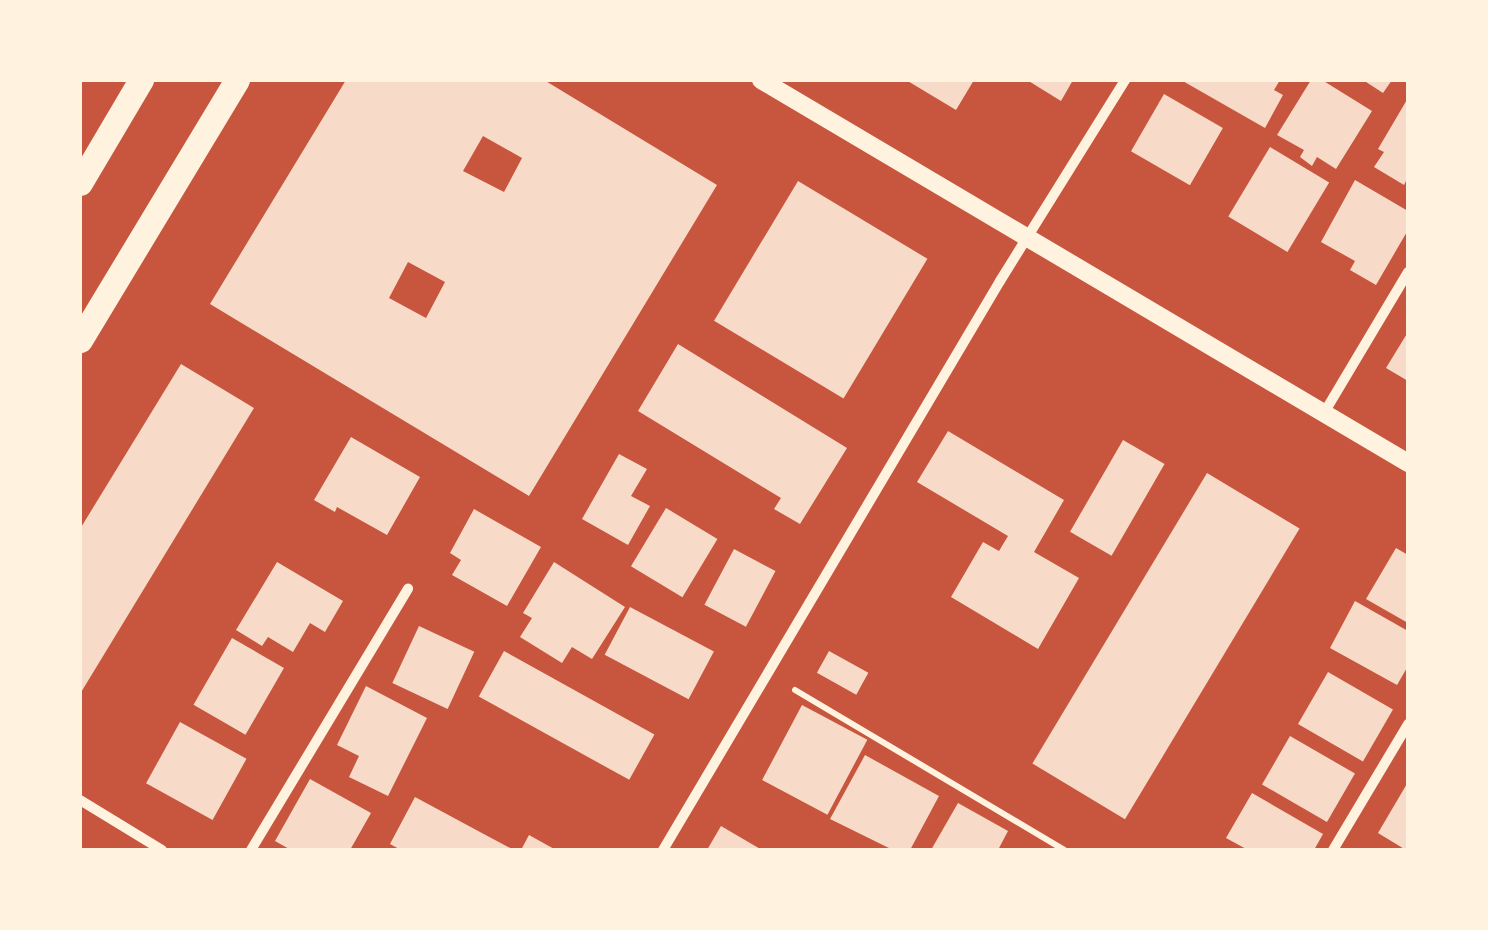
<!DOCTYPE html>
<style>
body{margin:0}
#map{position:relative;width:1488px;height:930px;overflow:hidden;background:#c8553d;font-family:Commissioner,sans-serif}
div>[style]{position:absolute}
.building>*{inset:0;background:#f7dbc8;transform-origin:0 0}
.path>*{height:6px;margin:-3px;padding:0 3px;transform-origin:3px;border-radius:3px;background:#fff3e0}
.minor>*{height:10px;margin:-5px;padding:0 5px;transform-origin:5px;border-radius:5px;background:#fff3e0}
.tertiary>*{height:18px;margin:-9px;padding:0 9px;transform-origin:9px;border-radius:9px;background:#fff3e0}
.primary>*{height:25px;margin:-12.5px;padding:0 12.5px;transform-origin:12.5px;border-radius:12.5px;background:#fff3e0}
span{translate:-50% -50%;white-space:nowrap;text-align:center;line-height:1.15;-webkit-text-stroke:9px #fff3e0;paint-order:stroke}
.frame{position:absolute;inset:0;border:82px solid #fff3e0;pointer-events:none}
</style>
<div id="map">
<div class="building">
<div style="clip-path:polygon(evenodd,346px 80px,544px 80px,717px 185px,529px 496px,210px 304px,346px 80px,483px 136px,522px 158px,504px 192px,463px 171px,483px 136px,346px 80px,408px 262px,445px 282px,426px 318px,389px 298px,408px 262px)"></div>
<div style="clip-path:polygon(906px 80px,974px 80px,956px 110px)"></div>
<div style="clip-path:polygon(1027px 80px,1073px 80px,1061px 101px)"></div>
<div style="clip-path:polygon(1181px 80px,1280px 80px,1274px 90px,1283px 95px,1265px 128px)"></div>
<div style="clip-path:polygon(1311px 80px,1322px 80px,1372px 111px,1336px 169px,1317px 157px,1312px 166px,1300px 157px,1304px 150px,1277px 135px)"></div>
<div style="clip-path:polygon(1363px 80px,1392px 80px,1383px 93px)"></div>
<div style="left:1164px;top:94px;width:68px;height:66px;rotate:30deg"></div>
<div style="clip-path:polygon(1408px 98px,1408px 177px,1404px 185px,1374px 167px,1384px 152px,1378px 149px)"></div>
<div style="left:1270px;top:147px;width:69px;height:81px;rotate:31deg"></div>
<div style="clip-path:polygon(1355px 180px,1408px 211px,1408px 230px,1376px 285px,1350px 270px,1355px 261px,1321px 242px)"></div>
<div style="left:798px;top:181px;width:151px;height:163px;rotate:31deg"></div>
<div style="clip-path:polygon(1408px 332px,1408px 381px,1386px 368px)"></div>
<div style="clip-path:polygon(678px 344px,847px 448px,800px 524px,774px 509px,781px 498px,638px 411px)"></div>
<div style="clip-path:polygon(181px 364px,254px 408px,80px 694px,80px 529px)"></div>
<div style="clip-path:polygon(948px 431px,1064px 500px,1034px 552px,1079px 578px,1038px 649px,951px 597px,983px 542px,999px 551px,1008px 536px,917px 482px)"></div>
<div style="clip-path:polygon(351px 437px,420px 477px,387px 535px,337px 507px,335px 512px,314px 500px)"></div>
<div style="left:1123px;top:440px;width:48px;height:106px;rotate:30deg"></div>
<div style="clip-path:polygon(619px 454px,647px 469px,631px 496px,650px 506px,628px 545px,582px 519px)"></div>
<div style="left:1207px;top:473px;width:108px;height:339px;rotate:31deg"></div>
<div style="left:666px;top:508px;width:60px;height:68px;rotate:31deg"></div>
<div style="clip-path:polygon(474px 509px,541px 547px,507px 606px,452px 575px,461px 560px,450px 553px)"></div>
<div style="clip-path:polygon(1396px 548px,1408px 555px,1408px 623px,1366px 599px)"></div>
<div style="left:734px;top:549px;width:47px;height:63px;rotate:28deg"></div>
<div style="clip-path:polygon(277px 562px,343px 601px,325px 632px,310px 623px,293px 652px,268px 637px,262px 646px,236px 630px)"></div>
<div style="clip-path:polygon(554px 562px,625px 607px,592px 659px,572px 647px,562px 663px,520px 637px,532px 618px,523px 613px)"></div>
<div style="clip-path:polygon(1355px 601px,1408px 631px,1408px 666px,1397px 685px,1330px 648px)"></div>
<div style="left:630px;top:607px;width:95px;height:54px;rotate:28deg"></div>
<div style="left:419px;top:626px;width:61px;height:63px;rotate:25deg"></div>
<div style="left:232px;top:638px;width:60px;height:77px;rotate:30deg"></div>
<div style="left:504px;top:651px;width:172px;height:52px;rotate:29deg"></div>
<div style="left:829px;top:651px;width:45px;height:25px;rotate:29deg"></div>
<div style="left:1328px;top:672px;width:75px;height:60px;rotate:30deg"></div>
<div style="clip-path:polygon(366px 686px,427px 718px,388px 796px,349px 777px,359px 756px,337px 745px)"></div>
<div style="left:802px;top:705px;width:74px;height:85px;rotate:28deg"></div>
<div style="left:180px;top:722px;width:76px;height:70px;rotate:29deg"></div>
<div style="left:1290px;top:736px;width:75px;height:56px;rotate:30deg"></div>
<div style="clip-path:polygon(865px 755px,939px 796px,910px 850px,893px 850px,830px 819px)"></div>
<div style="clip-path:polygon(310px 779px,371px 813px,350px 850px,291px 850px,275px 841px)"></div>
<div style="clip-path:polygon(1408px 782px,1408px 850px,1406px 850px,1378px 833px)"></div>
<div style="clip-path:polygon(1252px 793px,1323px 834px,1314px 850px,1248px 850px,1226px 838px)"></div>
<div style="clip-path:polygon(415px 797px,480px 832px,514px 850px,401px 850px,390px 844px)"></div>
<div style="clip-path:polygon(958px 803px,1008px 831px,998px 850px,931px 850px)"></div>
<div style="clip-path:polygon(721px 826px,762px 850px,707px 850px)"></div>
<div style="clip-path:polygon(529px 835px,556px 850px,521px 850px)"></div>
</div>
<div class="path">
<div style="left:795px;top:690px;width:313px;rotate:30.7deg"></div>
</div>
<div class="minor">
<div style="left:1324px;top:413px;width:164px;rotate:-59.2deg"></div>
<div style="left:80px;top:800px;width:96px;rotate:31.4deg"></div>
<div style="left:251px;top:850px;width:305px;rotate:-59deg"></div>
<div style="left:663px;top:850px;width:661px;rotate:-59.36deg"></div>
<div style="left:1000px;top:281px;width:237px;rotate:-58.1deg"></div>
<div style="left:1333px;top:850px;width:147px;rotate:-59.2deg"></div>
</div>
<div class="tertiary">
<div style="left:761px;top:80px;width:752px;rotate:30.62deg"></div>
</div>
<div class="primary">
<div style="left:80px;top:183px;width:120px;rotate:-59.4deg"></div>
<div style="left:80px;top:340px;width:304px;rotate:-58.9deg"></div>
</div>
<div class="frame"></div>
</div>
